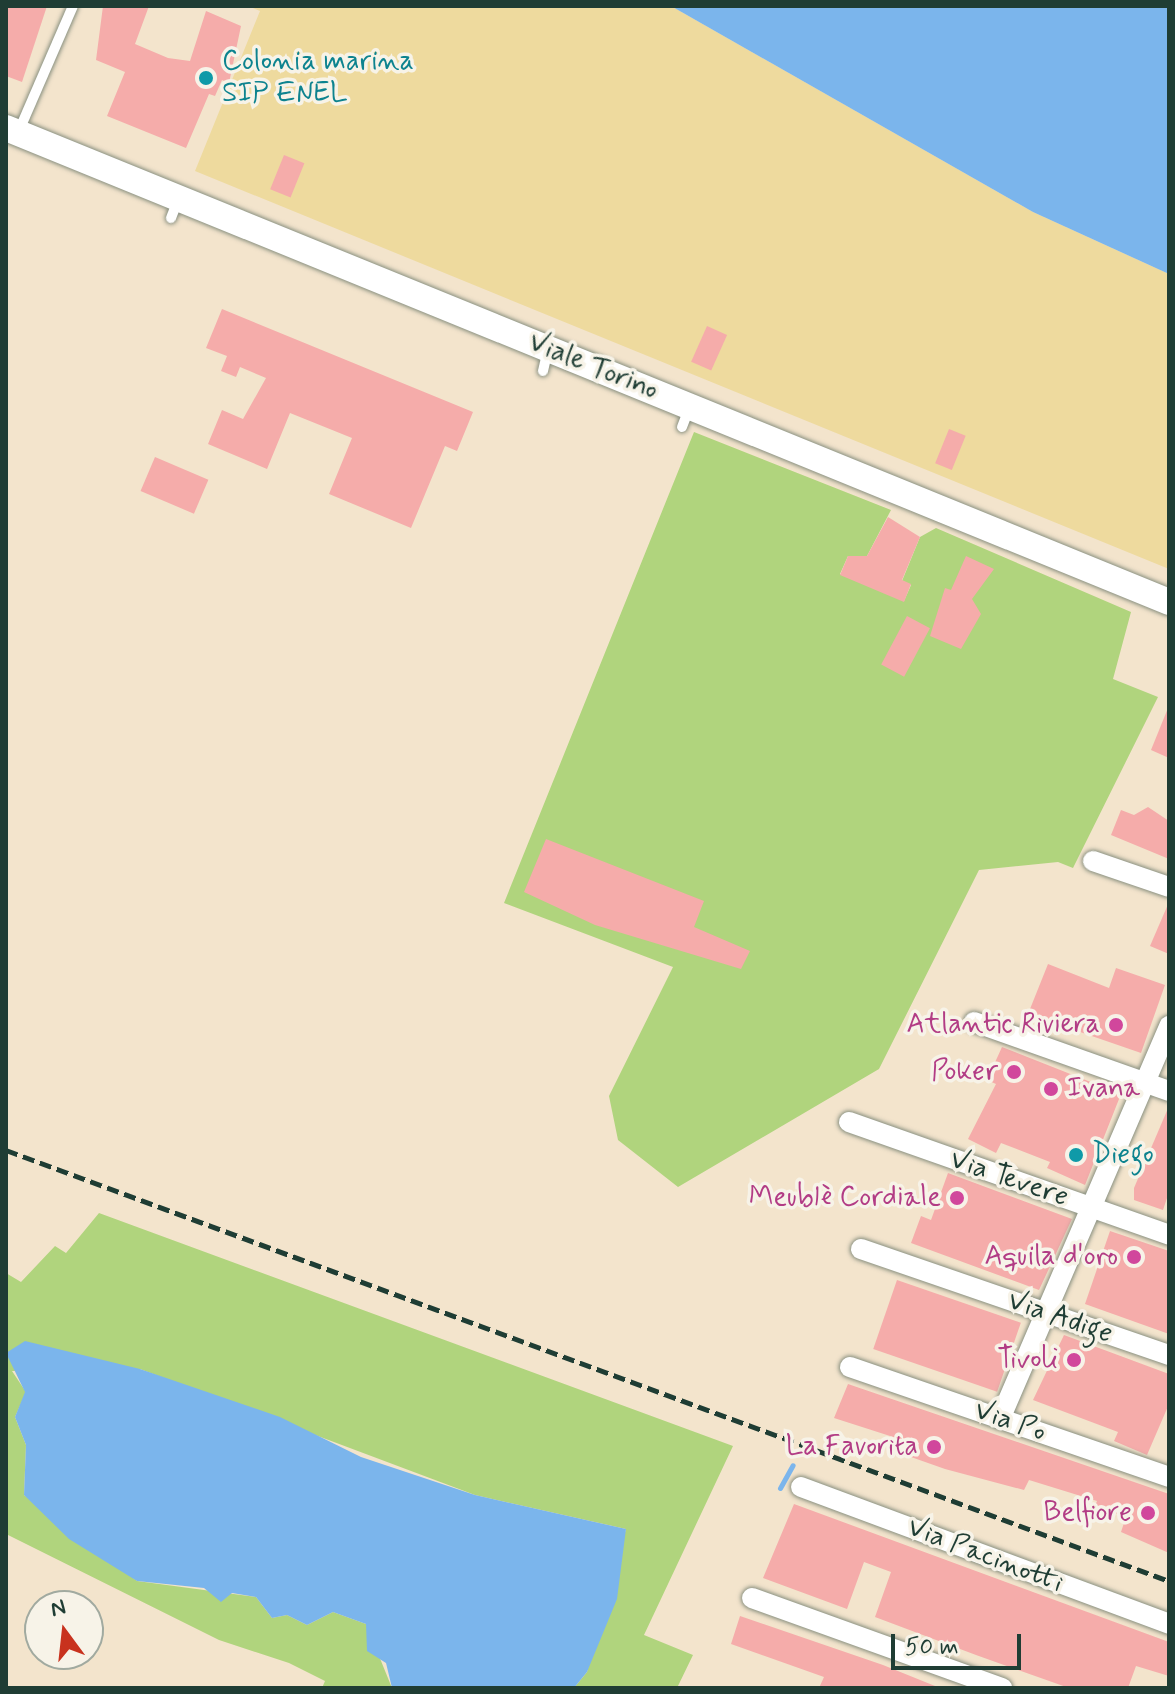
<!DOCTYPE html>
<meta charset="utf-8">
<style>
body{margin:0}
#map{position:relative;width:1175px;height:1694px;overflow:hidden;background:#f3e4cc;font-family:Mynerve,sans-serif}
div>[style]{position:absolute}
.green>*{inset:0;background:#b0d47d}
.sand>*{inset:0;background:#eeda9e}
.water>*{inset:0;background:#7bb5ec}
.stream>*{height:5px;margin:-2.5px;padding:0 2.5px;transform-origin:2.5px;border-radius:2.5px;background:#7bb5ec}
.building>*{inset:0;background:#f5acaa;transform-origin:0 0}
.roads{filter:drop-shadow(0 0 2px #899080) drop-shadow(0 0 2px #899080)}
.service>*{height:10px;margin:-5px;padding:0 5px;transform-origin:5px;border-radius:5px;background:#fff}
.minor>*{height:20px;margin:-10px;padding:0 10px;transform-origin:10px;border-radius:10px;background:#fff}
.tertiary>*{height:26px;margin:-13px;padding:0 13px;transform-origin:13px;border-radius:13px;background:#fff}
.rail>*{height:5px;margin-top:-2.5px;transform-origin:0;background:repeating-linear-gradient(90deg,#1f3d34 0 12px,transparent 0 18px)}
.dots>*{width:22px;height:22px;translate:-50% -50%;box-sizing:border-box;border:4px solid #f7f3e8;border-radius:50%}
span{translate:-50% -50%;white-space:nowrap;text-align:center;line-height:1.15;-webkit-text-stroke:7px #f7f3e8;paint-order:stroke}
.culture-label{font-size:28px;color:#0d838f}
.left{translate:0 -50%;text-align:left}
.street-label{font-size:28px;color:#1f3d34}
.hotel-label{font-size:28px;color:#b23c85}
.right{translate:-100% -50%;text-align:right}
.frame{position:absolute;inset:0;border:8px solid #1f3d34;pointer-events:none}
.north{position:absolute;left:24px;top:1590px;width:80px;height:80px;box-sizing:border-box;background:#f7f3e8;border:2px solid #a1aaa0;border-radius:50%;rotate:345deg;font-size:22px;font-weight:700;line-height:32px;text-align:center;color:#1f3d34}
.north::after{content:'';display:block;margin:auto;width:28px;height:36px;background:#c8321e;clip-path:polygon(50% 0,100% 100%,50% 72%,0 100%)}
.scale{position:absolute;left:891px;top:1634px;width:130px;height:36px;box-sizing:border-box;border:4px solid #1f3d34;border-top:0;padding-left:10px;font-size:24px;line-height:28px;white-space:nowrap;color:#1f3d34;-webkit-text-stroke:6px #f7f3e8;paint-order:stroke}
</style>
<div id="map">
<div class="green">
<div style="clip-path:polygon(694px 432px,891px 510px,867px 556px,848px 556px,840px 574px,904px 601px,911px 585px,902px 581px,920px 537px,936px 528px,1131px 612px,1113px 679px,1158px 697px,1073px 868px,1058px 862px,979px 870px,879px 1069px,678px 1187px,618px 1140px,609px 1096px,673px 967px,504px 903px)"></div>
<div style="clip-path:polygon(99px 1213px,733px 1446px,644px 1635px,693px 1655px,677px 1688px,574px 1688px,587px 1672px,626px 1529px,475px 1495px,140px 1369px,12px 1371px,26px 1392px,15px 1417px,26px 1445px,24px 1495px,137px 1581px,256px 1597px,272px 1618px,287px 1615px,307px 1625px,333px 1612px,366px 1624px,392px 1688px,322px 1688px,325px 1681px,289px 1663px,219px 1640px,6px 1534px,6px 1273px,21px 1282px,55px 1246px,66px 1253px)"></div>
</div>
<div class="sand">
<div style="clip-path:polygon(248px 6px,671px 6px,1033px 212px,1169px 274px,1169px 569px,195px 171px,260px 11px)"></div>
</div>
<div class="water">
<div style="clip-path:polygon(671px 6px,1169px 6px,1169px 274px,1033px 212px)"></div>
<div style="clip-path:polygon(25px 1341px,140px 1369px,280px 1417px,361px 1457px,475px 1495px,626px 1529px,617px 1599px,587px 1672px,574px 1688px,392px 1688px,386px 1663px,367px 1651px,366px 1624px,333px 1612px,307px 1625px,287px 1615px,272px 1618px,256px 1597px,232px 1593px,221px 1602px,204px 1588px,137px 1581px,69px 1539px,24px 1495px,26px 1445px,15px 1417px,25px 1392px,6px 1353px)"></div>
</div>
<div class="stream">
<div style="left:780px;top:1488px;width:26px;rotate:-61deg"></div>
</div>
<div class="building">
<div style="clip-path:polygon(6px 6px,47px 6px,22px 82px,6px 76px)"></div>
<div style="clip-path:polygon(103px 6px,149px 6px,135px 44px,168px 58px,190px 61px,206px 11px,241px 26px,229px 83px,222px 80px,215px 96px,209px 94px,186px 148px,107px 116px,125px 72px,96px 60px)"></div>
<div style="left:284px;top:155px;width:22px;height:37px;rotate:22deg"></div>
<div style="clip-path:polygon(222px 309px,473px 412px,457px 451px,445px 446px,411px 528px,329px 494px,352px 438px,290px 413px,267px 469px,208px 444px,222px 410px,243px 419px,266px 378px,240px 367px,236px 377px,221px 371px,227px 356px,206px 348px)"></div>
<div style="left:707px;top:326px;width:22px;height:39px;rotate:24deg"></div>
<div style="left:949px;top:429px;width:18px;height:37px;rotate:22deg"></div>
<div style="left:155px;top:457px;width:58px;height:37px;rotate:23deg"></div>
<div style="clip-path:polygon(888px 517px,920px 537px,902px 580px,911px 584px,904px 602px,840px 575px,848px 556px,867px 556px)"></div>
<div style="clip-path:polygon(966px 556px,994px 569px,972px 599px,981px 614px,961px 649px,930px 636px,945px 588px,951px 590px)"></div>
<div style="left:907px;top:616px;width:26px;height:55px;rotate:28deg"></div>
<div style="clip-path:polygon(1168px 708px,1169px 708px,1169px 758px,1151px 750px)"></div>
<div style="clip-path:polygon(1148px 807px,1169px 821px,1169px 859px,1111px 835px,1121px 810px,1134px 815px)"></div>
<div style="clip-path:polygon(546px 839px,704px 901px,694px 927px,750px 951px,741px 969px,595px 925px,524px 892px)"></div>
<div style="clip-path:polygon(1169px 902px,1169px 954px,1150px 946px)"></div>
<div style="clip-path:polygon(1048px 964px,1109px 988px,1116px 968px,1165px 985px,1141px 1053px,1028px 1014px)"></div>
<div style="clip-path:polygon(1002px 1047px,1121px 1094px,1085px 1185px,1047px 1168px,1050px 1162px,1001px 1143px,996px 1153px,968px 1139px,996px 1084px,987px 1080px)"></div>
<div style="clip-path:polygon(1169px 1106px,1169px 1192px,1163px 1210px,1134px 1200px,1134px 1188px)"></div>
<div style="clip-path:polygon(948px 1173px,1072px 1219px,1039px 1290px,911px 1243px,921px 1216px,931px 1220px)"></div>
<div style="clip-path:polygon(1110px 1231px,1169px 1251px,1169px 1334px,1085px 1304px)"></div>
<div style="left:897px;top:1280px;width:131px;height:73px;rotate:19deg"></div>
<div style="clip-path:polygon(1064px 1335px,1169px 1374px,1169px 1404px,1147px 1455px,1114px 1441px,1118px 1432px,1033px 1400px)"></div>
<div style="clip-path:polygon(848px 1384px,1169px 1494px,1169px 1553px,1121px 1532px,1126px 1517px,1095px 1506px,1097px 1501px,1029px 1480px,1024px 1490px,945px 1469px,911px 1457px,915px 1444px,834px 1418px)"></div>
<div style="clip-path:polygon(794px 1504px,1169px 1642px,1169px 1676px,1136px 1666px,1128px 1688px,1069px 1688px,976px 1655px,875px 1617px,891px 1572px,864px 1562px,847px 1609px,763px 1578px)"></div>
<div style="clip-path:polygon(740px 1616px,883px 1665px,940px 1688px,819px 1688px,824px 1677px,731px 1644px)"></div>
</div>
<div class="roads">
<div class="service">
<div style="left:18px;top:133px;width:138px;rotate:-66.6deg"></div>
<div style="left:171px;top:218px;width:19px;rotate:-69deg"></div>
<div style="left:543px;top:371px;width:22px;rotate:-77deg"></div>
<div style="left:682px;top:427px;width:22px;rotate:-69deg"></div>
</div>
<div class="minor">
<div style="left:1093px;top:861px;width:80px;rotate:18.9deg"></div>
<div style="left:974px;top:1022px;width:207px;rotate:19.5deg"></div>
<div style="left:849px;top:1122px;width:339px;rotate:19.4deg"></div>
<div style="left:861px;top:1249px;width:326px;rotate:19deg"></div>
<div style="left:850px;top:1367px;width:337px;rotate:19deg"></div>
<div style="left:1000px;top:1419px;width:428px;rotate:-66.7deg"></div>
<div style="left:801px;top:1487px;width:393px;rotate:20.4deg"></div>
<div style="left:752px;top:1598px;width:266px;rotate:19.8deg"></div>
</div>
<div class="tertiary">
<div style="left:6px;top:128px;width:1256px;rotate:22.17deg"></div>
</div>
</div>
<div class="rail">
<div style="left:6px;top:1150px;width:1240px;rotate:20.33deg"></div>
</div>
<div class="dots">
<div style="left:206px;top:78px;background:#0f9aa8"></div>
<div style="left:1116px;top:1025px;background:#d1479c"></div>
<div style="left:1014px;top:1072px;background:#d1479c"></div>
<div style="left:1051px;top:1089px;background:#d1479c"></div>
<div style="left:1076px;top:1155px;background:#0f9aa8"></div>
<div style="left:957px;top:1198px;background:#d1479c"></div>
<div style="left:1134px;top:1257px;background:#d1479c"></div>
<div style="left:1074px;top:1360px;background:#d1479c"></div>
<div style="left:934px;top:1447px;background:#d1479c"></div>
<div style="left:1148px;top:1513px;background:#d1479c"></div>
</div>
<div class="culture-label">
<span class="left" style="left:222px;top:78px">Colonia marina<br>SIP ENEL</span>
<span class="left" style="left:1092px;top:1155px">Diego</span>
</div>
<div class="street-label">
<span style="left:593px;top:367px;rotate:22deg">Viale Torino</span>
<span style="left:1009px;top:1179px;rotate:19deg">Via Tevere</span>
<span style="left:1060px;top:1318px;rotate:19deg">Via Adige</span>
<span style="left:1010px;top:1422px;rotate:19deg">Via Po</span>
<span style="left:985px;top:1556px;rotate:21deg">Via Pacinotti</span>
</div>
<div class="hotel-label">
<span class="right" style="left:1100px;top:1025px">Atlantic Riviera</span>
<span class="right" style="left:998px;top:1072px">Poker</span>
<span class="left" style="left:1067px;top:1089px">Ivana</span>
<span class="right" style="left:941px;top:1198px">Meublè Cordiale</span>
<span class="right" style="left:1118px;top:1257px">Aquila d'oro</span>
<span class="right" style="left:1058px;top:1360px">Tivoli</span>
<span class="right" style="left:918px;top:1447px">La Favorita</span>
<span class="right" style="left:1132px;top:1513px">Belfiore</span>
</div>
<div class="frame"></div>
<div class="north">N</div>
<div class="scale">50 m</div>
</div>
